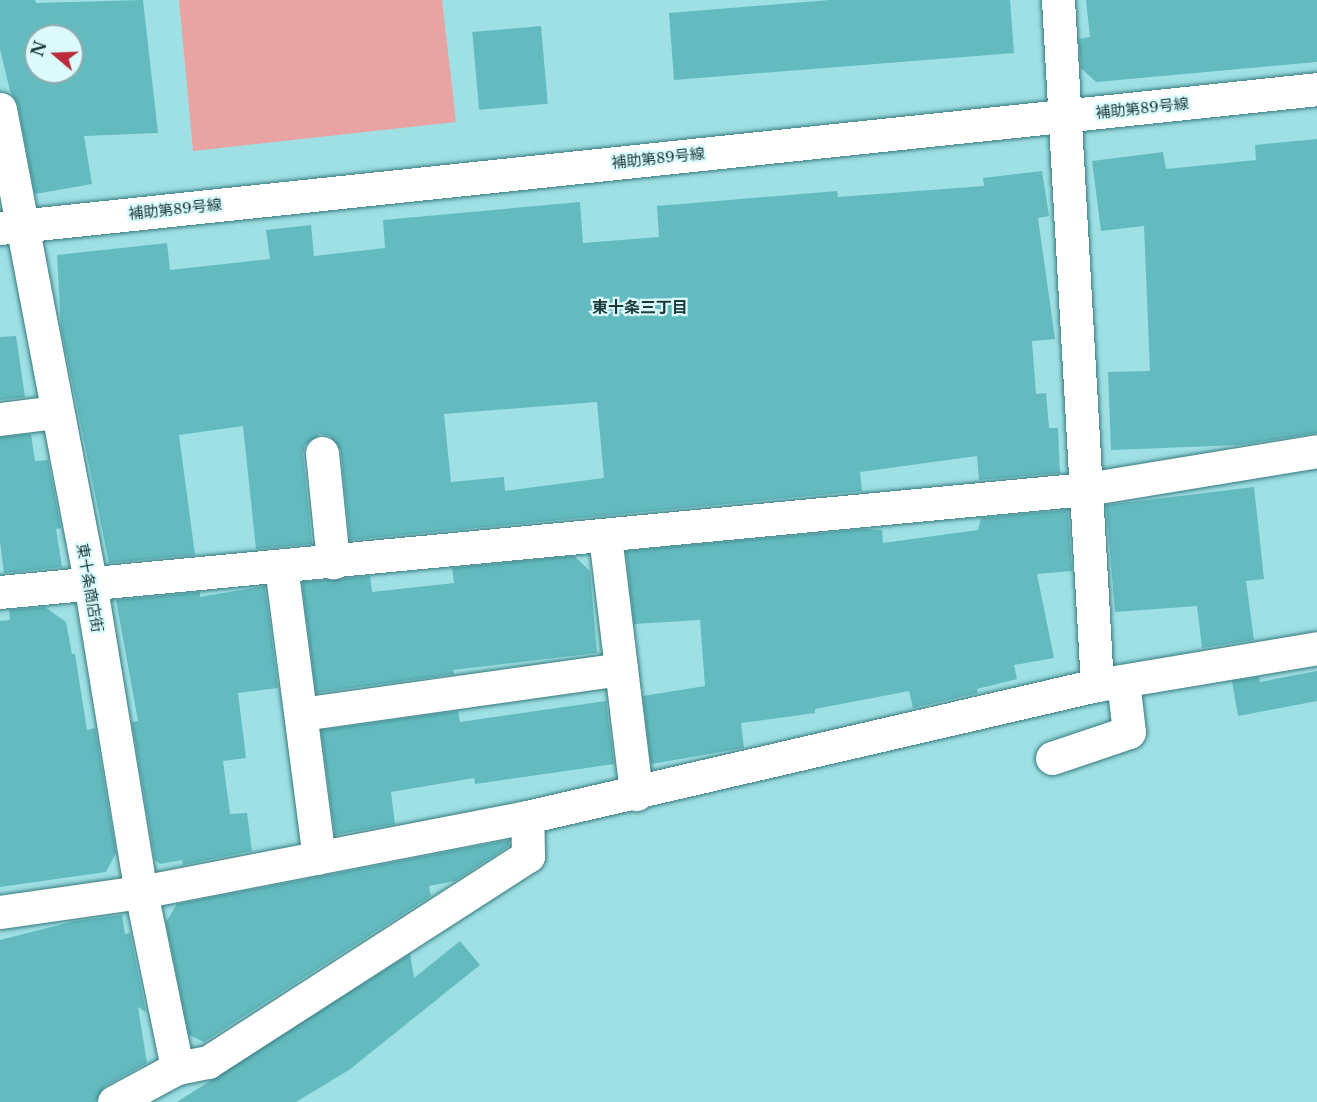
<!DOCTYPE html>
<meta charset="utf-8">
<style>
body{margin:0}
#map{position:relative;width:1317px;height:1102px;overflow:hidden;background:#9ee0e4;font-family:"Libre Baskerville","Noto Sans JP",serif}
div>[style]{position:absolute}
.green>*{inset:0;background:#e8a4a3}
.building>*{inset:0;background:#63bbc0;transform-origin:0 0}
.roads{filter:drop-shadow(0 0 2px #37797d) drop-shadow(0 0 2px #37797d)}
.minor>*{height:33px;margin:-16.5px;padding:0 16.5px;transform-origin:16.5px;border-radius:16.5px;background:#fff}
span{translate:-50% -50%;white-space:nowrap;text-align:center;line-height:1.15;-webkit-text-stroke:4.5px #dafafc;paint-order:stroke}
.street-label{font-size:15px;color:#1c3839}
.neighbourhood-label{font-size:16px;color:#1c3839;font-weight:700}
.north{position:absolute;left:24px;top:24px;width:60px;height:60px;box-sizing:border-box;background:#dafafc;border:2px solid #8eacae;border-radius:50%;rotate:289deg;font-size:16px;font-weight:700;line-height:24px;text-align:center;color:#1c3839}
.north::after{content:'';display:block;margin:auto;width:21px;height:27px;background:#bc2b3b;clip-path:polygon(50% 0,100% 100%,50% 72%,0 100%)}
</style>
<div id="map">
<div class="green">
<div style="clip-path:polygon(179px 0,442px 0,456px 122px,193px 151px)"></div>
</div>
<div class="building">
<div style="clip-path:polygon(evenodd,0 0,35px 0,36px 3px,143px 0,158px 133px,84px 136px,92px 184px,35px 194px,18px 105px,10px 91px,0 49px,0 0,36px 36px,72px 36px,72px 72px,36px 72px,36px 36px)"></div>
<div style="clip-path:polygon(830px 0,1010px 0,1014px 53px,674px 80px,669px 13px)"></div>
<div style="clip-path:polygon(1086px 0,1317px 0,1317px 62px,1096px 82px,1081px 68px,1079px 39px,1090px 37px)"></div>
<div style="left:541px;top:26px;width:78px;height:69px;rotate:85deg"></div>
<div style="clip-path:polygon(1317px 139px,1317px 433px,1239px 445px,1111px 450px,1108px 372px,1150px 371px,1144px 226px,1101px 231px,1092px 161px,1163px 152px,1166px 169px,1256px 160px,1255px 145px)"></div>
<div style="clip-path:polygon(evenodd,1042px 171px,1049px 216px,1038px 218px,1055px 339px,1032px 341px,1036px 394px,1046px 393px,1049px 428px,1058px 428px,1060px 473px,979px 480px,977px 456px,860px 472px,862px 491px,350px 540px,341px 451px,330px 436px,320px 434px,305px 445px,303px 454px,312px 544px,256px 549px,243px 426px,179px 435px,195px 555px,109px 563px,61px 328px,57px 255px,167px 243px,170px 270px,270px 259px,266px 230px,311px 225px,314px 256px,385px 248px,383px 220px,580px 202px,583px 243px,659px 237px,657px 206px,837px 191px,838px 197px,984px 186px,983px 178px,1042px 171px,597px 402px,604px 478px,505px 491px,504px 477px,451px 482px,444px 414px,597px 402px)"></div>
<div style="clip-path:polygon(16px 336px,25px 397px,0 400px,0 337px)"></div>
<div style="clip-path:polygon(31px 434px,35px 461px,48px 460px,61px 528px,56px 529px,62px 567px,4px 573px,0 541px,0 437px)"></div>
<div style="clip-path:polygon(1254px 487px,1264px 579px,1246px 581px,1254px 640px,1202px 648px,1197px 606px,1115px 612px,1106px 505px)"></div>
<div style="clip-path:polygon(1068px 510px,1072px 571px,1037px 574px,1054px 658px,1014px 665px,1017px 679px,977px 689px,978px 693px,913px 708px,909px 691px,815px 709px,815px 713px,741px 723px,744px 748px,651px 764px,643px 696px,705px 686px,700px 620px,634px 624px,626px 551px,865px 529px,882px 530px,883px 543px,978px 530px,981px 518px)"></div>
<div style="clip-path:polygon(574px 556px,590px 571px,597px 653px,453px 670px,454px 674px,316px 693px,302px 582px,370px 576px,372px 592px,454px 583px,452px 568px)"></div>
<div style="clip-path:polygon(265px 586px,278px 688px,238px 693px,246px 758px,223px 761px,230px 814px,247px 813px,252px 851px,183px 865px,182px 860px,160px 864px,155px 860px,132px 722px,138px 721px,116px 600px,200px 592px,200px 597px)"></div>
<div style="clip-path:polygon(45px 607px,66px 622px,72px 654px,75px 654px,87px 730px,95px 728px,116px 853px,106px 872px,0 887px,0 621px,10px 620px,9px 610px)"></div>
<div style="clip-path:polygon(1317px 671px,1317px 701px,1238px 716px,1232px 681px,1259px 677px,1260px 682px)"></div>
<div style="clip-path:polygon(606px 701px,614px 764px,475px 784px,474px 778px,391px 792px,395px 824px,335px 835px,321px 730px,458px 711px,460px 722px)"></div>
<div style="clip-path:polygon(509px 840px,509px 846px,455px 881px,429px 886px,431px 896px,204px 1042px,189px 1035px,166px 922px,177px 904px)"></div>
<div style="clip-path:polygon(122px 915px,125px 934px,130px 933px,146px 1012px,138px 1007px,147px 1063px,105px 1086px,95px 1102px,0 1102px,0 940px,75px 921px)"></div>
<div style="clip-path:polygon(460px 941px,480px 965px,349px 1070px,296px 1102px,177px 1102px,410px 954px,414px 978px)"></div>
</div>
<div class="roads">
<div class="minor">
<div style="left:1058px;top:0;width:686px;rotate:86.74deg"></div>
<div style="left:0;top:109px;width:481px;rotate:79.2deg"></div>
<div style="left:90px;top:582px;width:314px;rotate:80.7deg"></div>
<div style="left:141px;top:892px;width:180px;rotate:78.4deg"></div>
<div style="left:0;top:228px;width:1324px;rotate:-6.02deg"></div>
<div style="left:0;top:419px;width:55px;rotate:-7.3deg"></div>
<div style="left:322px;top:453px;width:110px;rotate:84.2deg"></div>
<div style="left:605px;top:536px;width:260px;rotate:83.1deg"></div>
<div style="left:281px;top:566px;width:294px;rotate:82.6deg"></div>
<div style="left:0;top:592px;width:1091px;rotate:-5.42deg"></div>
<div style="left:1086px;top:489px;width:234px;rotate:-9.3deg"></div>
<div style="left:301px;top:714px;width:323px;rotate:-8deg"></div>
<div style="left:1052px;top:758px;width:81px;rotate:-18.7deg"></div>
<div style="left:1129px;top:732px;width:51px;rotate:-96.7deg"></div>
<div style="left:0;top:912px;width:142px;rotate:-8.1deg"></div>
<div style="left:141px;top:892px;width:393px;rotate:-11deg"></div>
<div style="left:527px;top:817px;width:585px;rotate:-13.04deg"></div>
<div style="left:1097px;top:685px;width:223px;rotate:-9.5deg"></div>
<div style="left:114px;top:1102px;width:72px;rotate:-28.4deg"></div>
<div style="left:177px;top:1068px;width:32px;rotate:-11deg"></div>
<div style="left:208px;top:1062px;width:381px;rotate:-32.8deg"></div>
<div style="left:528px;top:856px;width:39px;rotate:-91deg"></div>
</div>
</div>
<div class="street-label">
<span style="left:1142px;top:108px;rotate:-6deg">補助第89号線</span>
<span style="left:658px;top:158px;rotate:-6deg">補助第89号線</span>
<span style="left:175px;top:209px;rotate:-6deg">補助第89号線</span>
<span style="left:90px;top:588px;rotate:80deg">東十条商店街</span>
</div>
<div class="neighbourhood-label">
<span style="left:640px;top:307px">東十条三丁目</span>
</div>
<div class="north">N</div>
</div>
